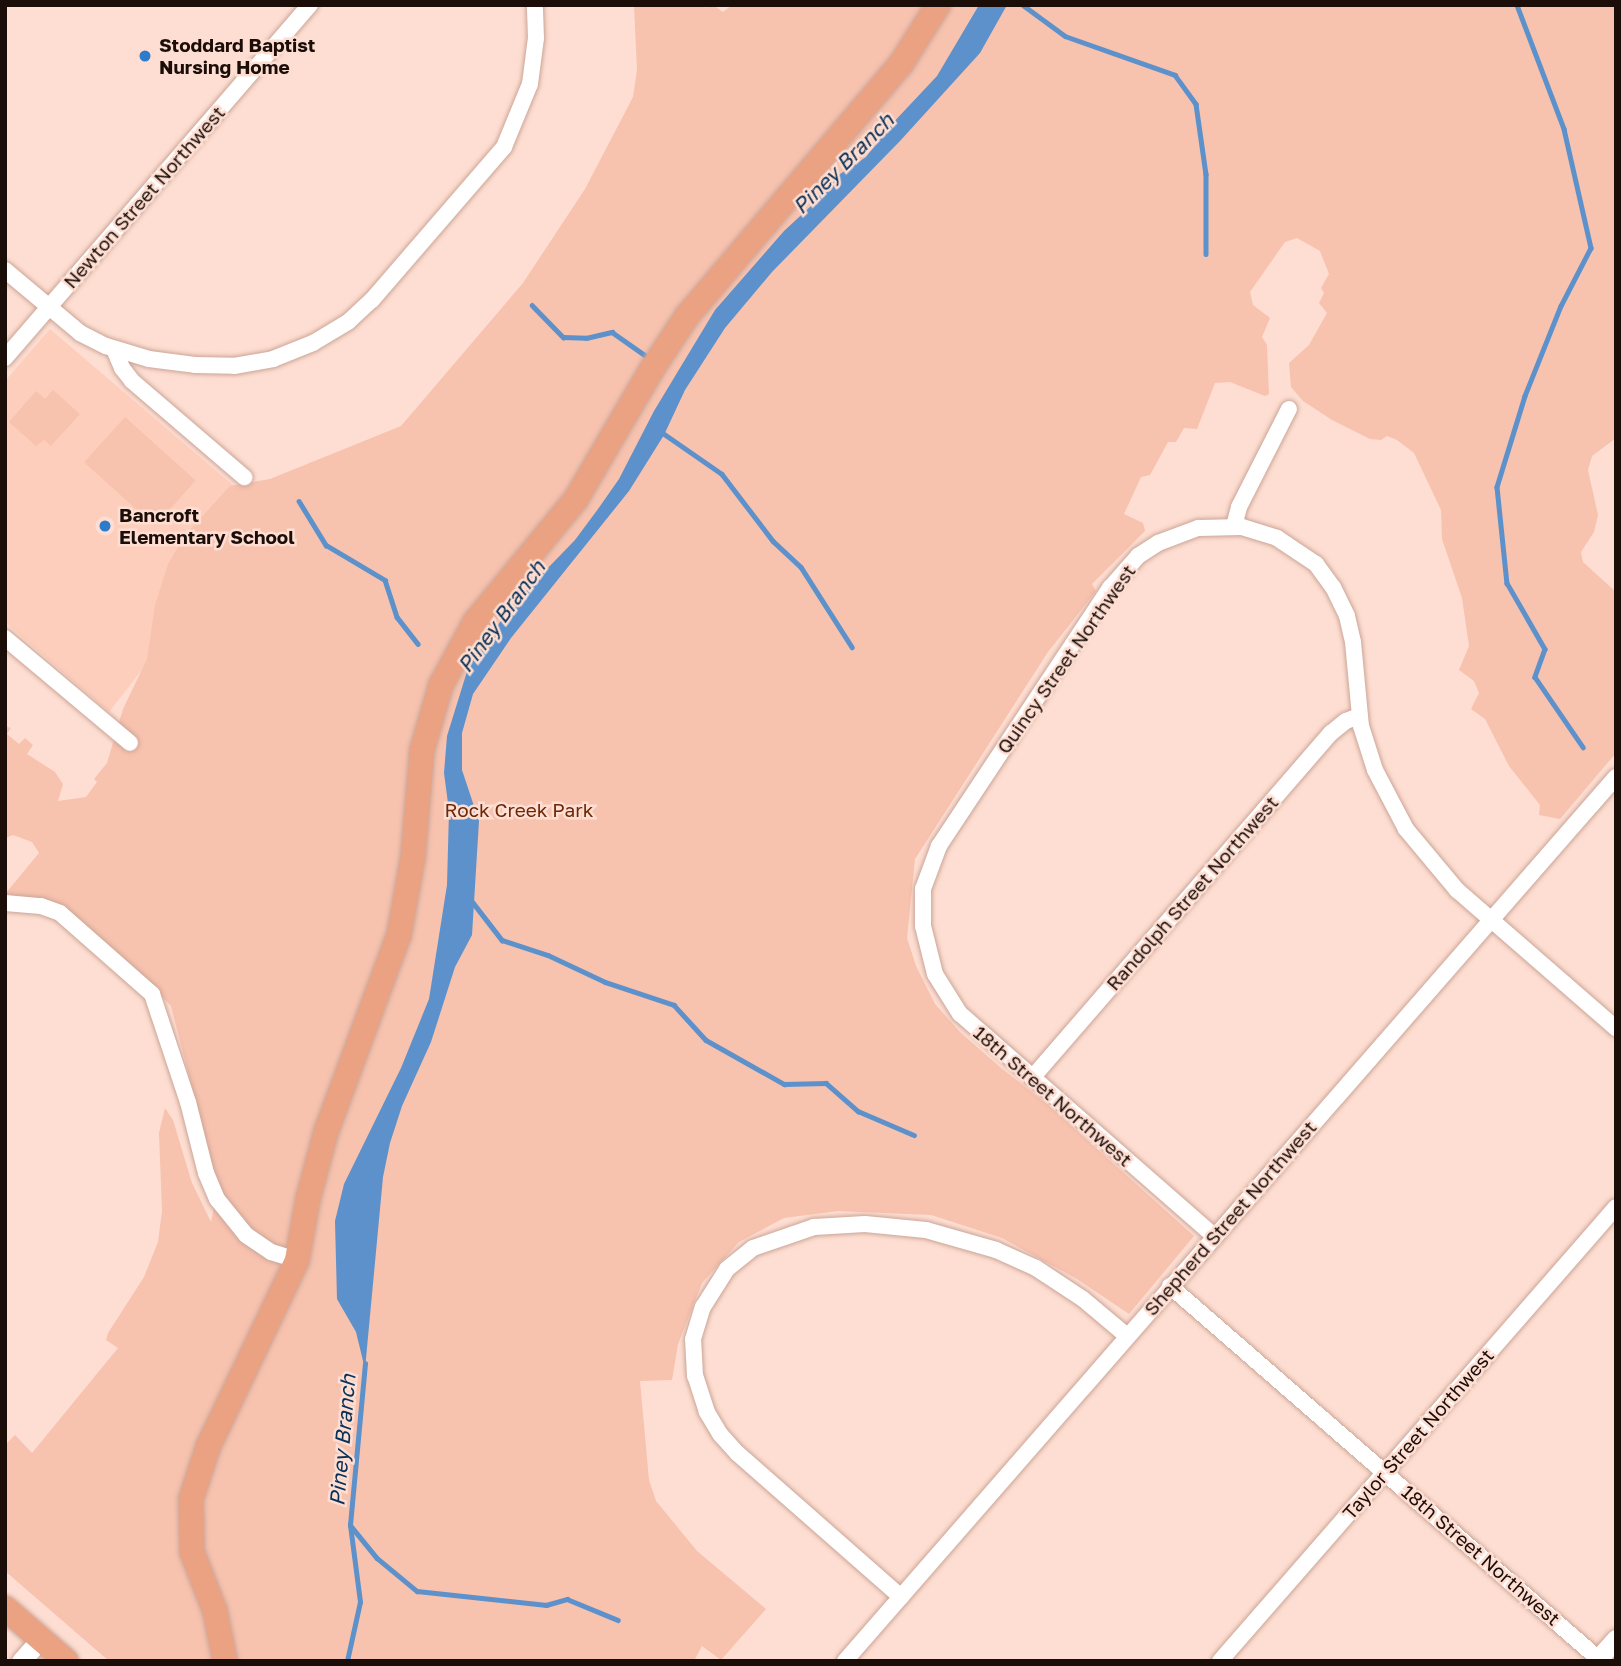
<!DOCTYPE html>
<style>
body{margin:0}
#map{position:relative;width:1621px;height:1666px;overflow:hidden;background:#feded2;font-family:"Golos Text",sans-serif}
div>[style]{position:absolute}
.built>*{inset:0;background:#fecebc}
.green>*{inset:0;background:#f7c2ae;transform-origin:0 0}
.water>*{inset:0;background:#5c91cb}
.stream>*{height:4.5px;margin:-2.25px;padding:0 2.25px;transform-origin:2.25px;border-radius:2.25px;background:#5c91cb}
.roads{filter:drop-shadow(0 0 2px #cba597) drop-shadow(0 0 2px #cba597)}
.minor>*{height:16px;margin:-8px;padding:0 8px;transform-origin:8px;border-radius:8px;background:#fff}
.tertiary>*{height:19px;margin:-9.5px;padding:0 9.5px;transform-origin:9.5px;border-radius:9.5px;background:#fff}
.primary>*{height:24px;margin:-12px;padding:0 12px;transform-origin:12px;border-radius:12px;background:#eba283}
.dots>*{width:19px;height:19px;translate:-50% -50%;box-sizing:border-box;border:4px solid #feded2;border-radius:50%}
span{translate:-50% -50%;white-space:nowrap;text-align:center;line-height:1.15;-webkit-text-stroke:5px #feded2;paint-order:stroke}
.poi-label{font-size:19px;color:#1b0e09;font-weight:700}
.left{translate:0 -50%;text-align:left}
.street-label{font-size:19px;color:#1b0e09}
.park-label{font-size:19px;color:#6d2706}
.water-label{font-size:21px;color:#093056;font-style:italic}
.frame{position:absolute;inset:0;border:7px solid #1b0e09;pointer-events:none}
</style>
<div id="map">
<div class="built">
<div style="clip-path:polygon(50px 329px,242px 493px,148px 662px,109px 712px,5px 622px,5px 381px)"></div>
</div>
<div class="green">
<div style="clip-path:polygon(634px 5px,703px 5px,706px 8px,706px 5px,713px 5px,723px 12px,732px 5px,1616px 5px,1616px 438px,1592px 456px,1588px 470px,1598px 515px,1594px 532px,1581px 552px,1583px 562px,1616px 592px,1616px 753px,1560px 819px,1539px 815px,1540px 805px,1509px 766px,1485px 719px,1471px 709px,1479px 693px,1474px 681px,1459px 670px,1469px 646px,1462px 598px,1442px 539px,1441px 510px,1414px 453px,1397px 440px,1387px 436px,1381px 440px,1370px 439px,1332px 420px,1303px 401px,1291px 387px,1289px 363px,1309px 345px,1327px 313px,1319px 303px,1324px 293px,1321px 288px,1329px 274px,1320px 251px,1297px 238px,1285px 242px,1250px 292px,1253px 305px,1270px 318px,1262px 337px,1267px 345px,1269px 394px,1265px 396px,1230px 382px,1215px 383px,1197px 429px,1184px 428px,1176px 442px,1168px 442px,1150px 475px,1141px 477px,1124px 514px,1143px 523px,1145px 531px,1092px 584px,1096px 591px,1048px 652px,915px 859px,907px 938px,916px 966px,935px 1004px,960px 1032px,1001px 1068px,1047px 1104px,1194px 1236px,1129px 1314px,1077px 1279px,1002px 1238px,931px 1215px,838px 1211px,784px 1218px,739px 1242px,702px 1283px,678px 1344px,672px 1380px,640px 1381px,649px 1480px,656px 1501px,697px 1551px,766px 1609px,721px 1660px,702px 1646px,694px 1661px,109px 1661px,5px 1571px,5px 1445px,15px 1435px,32px 1453px,118px 1348px,106px 1340px,108px 1333px,144px 1277px,158px 1242px,162px 1211px,159px 1133px,165px 1108px,173px 1120px,192px 1183px,211px 1222px,218px 1188px,171px 1006px,128px 962px,67px 910px,5px 894px,39px 853px,32px 842px,13px 835px,5px 838px,5px 726px,11px 728px,7px 734px,19px 744px,25px 738px,33px 745px,27px 754px,55px 772px,63px 784px,58px 801px,86px 797px,97px 782px,94px 779px,107px 763px,123px 709px,147px 659px,155px 605px,168px 564px,185px 535px,230px 486px,270px 479px,401px 426px,523px 283px,585px 189px,633px 97px,637px 70px)"></div>
<div style="clip-path:polygon(53px 390px,80px 414px,51px 446px,44px 440px,36px 446px,9px 422px,36px 391px,45px 399px)"></div>
<div style="left:125px;top:417px;width:95px;height:61px;rotate:42deg"></div>
</div>
<div class="water">
<div style="clip-path:polygon(979px 5px,1007px 5px,980px 53px,900px 141px,772px 272px,725px 328px,685px 390px,664px 435px,629px 491px,511px 638px,473px 694px,462px 733px,462px 770px,479px 821px,472px 935px,455px 967px,431px 1042px,402px 1106px,390px 1143px,383px 1177px,365px 1369px,356px 1332px,337px 1299px,335px 1221px,344px 1184px,401px 1068px,429px 999px,447px 885px,449px 811px,444px 773px,447px 736px,469px 665px,513px 604px,575px 540px,598px 509px,619px 479px,654px 411px,715px 310px,784px 231px,811px 206px,834px 178px,866px 157px,890px 126px,937px 76px)"></div>
</div>
<div class="stream">
<div style="left:1023px;top:5px;width:52px;rotate:36.4deg"></div>
<div style="left:1065px;top:36px;width:117px;rotate:19.5deg"></div>
<div style="left:1175px;top:75px;width:36px;rotate:54deg"></div>
<div style="left:1196px;top:104px;width:71px;rotate:81.9deg"></div>
<div style="left:1206px;top:174px;width:80px;rotate:90deg"></div>
<div style="left:1517px;top:5px;width:133px;rotate:69.2deg"></div>
<div style="left:1564px;top:129px;width:122px;rotate:77.2deg"></div>
<div style="left:1591px;top:248px;width:65px;rotate:117.3deg"></div>
<div style="left:1561px;top:306px;width:97px;rotate:111.8deg"></div>
<div style="left:1525px;top:396px;width:95px;rotate:107.1deg"></div>
<div style="left:1497px;top:487px;width:97px;rotate:84.1deg"></div>
<div style="left:1507px;top:583px;width:76px;rotate:60.1deg"></div>
<div style="left:1545px;top:649px;width:30px;rotate:110deg"></div>
<div style="left:1535px;top:677px;width:85px;rotate:55.6deg"></div>
<div style="left:532px;top:305px;width:45px;rotate:45.9deg"></div>
<div style="left:563px;top:337px;width:23px;rotate:2deg"></div>
<div style="left:586px;top:338px;width:27px;rotate:-13deg"></div>
<div style="left:612px;top:332px;width:45px;rotate:35.1deg"></div>
<div style="left:660px;top:431px;width:75px;rotate:34.7deg"></div>
<div style="left:722px;top:474px;width:84px;rotate:52.7deg"></div>
<div style="left:773px;top:541px;width:38px;rotate:43deg"></div>
<div style="left:801px;top:567px;width:95px;rotate:57.5deg"></div>
<div style="left:299px;top:501px;width:52px;rotate:58.5deg"></div>
<div style="left:326px;top:545px;width:69px;rotate:30.7deg"></div>
<div style="left:385px;top:580px;width:39px;rotate:72deg"></div>
<div style="left:397px;top:617px;width:34px;rotate:52deg"></div>
<div style="left:471px;top:900px;width:51px;rotate:52.2deg"></div>
<div style="left:502px;top:940px;width:48px;rotate:18.1deg"></div>
<div style="left:548px;top:955px;width:63px;rotate:25.3deg"></div>
<div style="left:605px;top:982px;width:73px;rotate:18.4deg"></div>
<div style="left:674px;top:1005px;width:47px;rotate:47.6deg"></div>
<div style="left:706px;top:1040px;width:90px;rotate:29.4deg"></div>
<div style="left:784px;top:1084px;width:42px;rotate:-1.4deg"></div>
<div style="left:826px;top:1083px;width:43px;rotate:41.2deg"></div>
<div style="left:858px;top:1111px;width:61px;rotate:23.2deg"></div>
<div style="left:351px;top:1526px;width:41px;rotate:50.9deg"></div>
<div style="left:377px;top:1558px;width:52px;rotate:39.5deg"></div>
<div style="left:417px;top:1591px;width:130px;rotate:6.2deg"></div>
<div style="left:546px;top:1605px;width:22px;rotate:-16deg"></div>
<div style="left:567px;top:1599px;width:55px;rotate:22.4deg"></div>
<div style="left:347px;top:1661px;width:60px;rotate:-77.6deg"></div>
<div style="left:360px;top:1602px;width:78px;rotate:-97.4deg"></div>
<div style="left:350px;top:1525px;width:162px;rotate:-84.7deg"></div>
</div>
<div class="roads">
<div class="minor">
<div style="left:5px;top:270px;width:98px;rotate:40deg"></div>
<div style="left:80px;top:333px;width:29px;rotate:27deg"></div>
<div style="left:106px;top:346px;width:45px;rotate:16.8deg"></div>
<div style="left:149px;top:359px;width:46px;rotate:7.4deg"></div>
<div style="left:195px;top:365px;width:39px;rotate:1deg"></div>
<div style="left:234px;top:366px;width:40px;rotate:-10deg"></div>
<div style="left:273px;top:359px;width:43px;rotate:-21.8deg"></div>
<div style="left:313px;top:343px;width:41px;rotate:-31deg"></div>
<div style="left:348px;top:322px;width:33px;rotate:-43deg"></div>
<div style="left:372px;top:300px;width:202px;rotate:-49.2deg"></div>
<div style="left:504px;top:147px;width:68px;rotate:-67.6deg"></div>
<div style="left:530px;top:84px;width:46px;rotate:-82.6deg"></div>
<div style="left:536px;top:38px;width:33px;rotate:-92deg"></div>
<div style="left:114px;top:349px;width:21px;rotate:67deg"></div>
<div style="left:122px;top:368px;width:16px;rotate:52deg"></div>
<div style="left:132px;top:381px;width:148px;rotate:40.6deg"></div>
<div style="left:5px;top:358px;width:467px;rotate:-49.2deg"></div>
<div style="left:1234px;top:526px;width:20px;rotate:-75deg"></div>
<div style="left:1239px;top:507px;width:110px;rotate:-63deg"></div>
<div style="left:5px;top:638px;width:163px;rotate:40deg"></div>
<div style="left:5px;top:903px;width:36px;rotate:5deg"></div>
<div style="left:41px;top:906px;width:20px;rotate:20deg"></div>
<div style="left:60px;top:913px;width:123px;rotate:41.4deg"></div>
<div style="left:152px;top:994px;width:114px;rotate:71.6deg"></div>
<div style="left:188px;top:1102px;width:73px;rotate:75.8deg"></div>
<div style="left:206px;top:1173px;width:28px;rotate:67deg"></div>
<div style="left:217px;top:1199px;width:46px;rotate:51.1deg"></div>
<div style="left:246px;top:1235px;width:30px;rotate:34deg"></div>
<div style="left:271px;top:1252px;width:27px;rotate:17deg"></div>
<div style="left:1032px;top:1078px;width:457px;rotate:-49.1deg"></div>
<div style="left:1331px;top:733px;width:19px;rotate:-39deg"></div>
<div style="left:1346px;top:721px;width:14px;rotate:-21deg"></div>
<div style="left:1214px;top:1236px;width:337px;rotate:-138.8deg"></div>
<div style="left:960px;top:1014px;width:47px;rotate:-122deg"></div>
<div style="left:935px;top:974px;width:49px;rotate:-104deg"></div>
<div style="left:923px;top:926px;width:37px;rotate:-90deg"></div>
<div style="left:923px;top:889px;width:46px;rotate:-69.6deg"></div>
<div style="left:939px;top:846px;width:310px;rotate:-56.5deg"></div>
<div style="left:1110px;top:588px;width:43px;rotate:-48.8deg"></div>
<div style="left:1138px;top:556px;width:24px;rotate:-33deg"></div>
<div style="left:1158px;top:543px;width:43px;rotate:-20.6deg"></div>
<div style="left:1198px;top:528px;width:44px;rotate:-1.3deg"></div>
<div style="left:1242px;top:527px;width:37px;rotate:17deg"></div>
<div style="left:1277px;top:538px;width:47px;rotate:33.7deg"></div>
<div style="left:1316px;top:564px;width:29px;rotate:54deg"></div>
<div style="left:1333px;top:587px;width:32px;rotate:64deg"></div>
<div style="left:1347px;top:616px;width:27px;rotate:77deg"></div>
<div style="left:1353px;top:642px;width:84px;rotate:84.6deg"></div>
<div style="left:1361px;top:726px;width:46px;rotate:72.3deg"></div>
<div style="left:1375px;top:770px;width:67px;rotate:62.3deg"></div>
<div style="left:1406px;top:829px;width:80px;rotate:50.1deg"></div>
<div style="left:1457px;top:890px;width:211px;rotate:41deg"></div>
<div style="left:1170px;top:1286px;width:571px;rotate:41.03deg"></div>
<div style="left:901px;top:1597px;width:218px;rotate:-138.7deg"></div>
<div style="left:737px;top:1453px;width:25px;rotate:-132deg"></div>
<div style="left:720px;top:1434px;width:26px;rotate:-121deg"></div>
<div style="left:707px;top:1412px;width:38px;rotate:-108deg"></div>
<div style="left:695px;top:1376px;width:37px;rotate:-93deg"></div>
<div style="left:693px;top:1339px;width:34px;rotate:-73deg"></div>
<div style="left:703px;top:1307px;width:45px;rotate:-57.7deg"></div>
<div style="left:727px;top:1269px;width:33px;rotate:-39deg"></div>
<div style="left:753px;top:1248px;width:65px;rotate:-19deg"></div>
<div style="left:814px;top:1227px;width:51px;rotate:-3.4deg"></div>
<div style="left:865px;top:1224px;width:61px;rotate:5.6deg"></div>
<div style="left:926px;top:1230px;width:73px;rotate:15.9deg"></div>
<div style="left:996px;top:1250px;width:44px;rotate:24.2deg"></div>
<div style="left:1036px;top:1268px;width:56px;rotate:33.4deg"></div>
<div style="left:1083px;top:1299px;width:57px;rotate:40.1deg"></div>
<div style="left:845px;top:1661px;width:1173px;rotate:-48.91deg"></div>
<div style="left:1220px;top:1661px;width:602px;rotate:-48.9deg"></div>
</div>
<div class="tertiary">
<div style="left:21px;top:1661px;width:30px;rotate:-48deg"></div>
<div style="left:1596px;top:1661px;width:30px;rotate:-48deg"></div>
</div>
<div class="primary">
<div style="left:5px;top:1608px;width:81px;rotate:41deg"></div>
<div style="left:225px;top:1661px;width:51px;rotate:-101.3deg"></div>
<div style="left:215px;top:1611px;width:63px;rotate:-111.3deg"></div>
<div style="left:192px;top:1552px;width:53px;rotate:-91.1deg"></div>
<div style="left:191px;top:1499px;width:55px;rotate:-71.9deg"></div>
<div style="left:208px;top:1447px;width:207px;rotate:-64.5deg"></div>
<div style="left:297px;top:1260px;width:62px;rotate:-79.8deg"></div>
<div style="left:308px;top:1199px;width:69px;rotate:-75deg"></div>
<div style="left:326px;top:1132px;width:210px;rotate:-69.7deg"></div>
<div style="left:399px;top:935px;width:79px;rotate:-79.8deg"></div>
<div style="left:413px;top:857px;width:107px;rotate:-85.2deg"></div>
<div style="left:422px;top:750px;width:68px;rotate:-73.7deg"></div>
<div style="left:441px;top:685px;width:72px;rotate:-61.6deg"></div>
<div style="left:475px;top:622px;width:159px;rotate:-50.6deg"></div>
<div style="left:576px;top:499px;width:151px;rotate:-59.7deg"></div>
<div style="left:652px;top:369px;width:64px;rotate:-56.6deg"></div>
<div style="left:687px;top:316px;width:331px;rotate:-49.7deg"></div>
<div style="left:901px;top:64px;width:70px;rotate:-57.9deg"></div>
</div>
</div>
<div class="dots">
<div style="left:145px;top:56px;background:#2c7ccb"></div>
<div style="left:105px;top:526px;background:#2c7ccb"></div>
</div>
<div class="poi-label">
<span class="left" style="left:159px;top:56px">Stoddard Baptist<br>Nursing Home</span>
<span class="left" style="left:119px;top:526px">Bancroft<br>Elementary School</span>
</div>
<div class="street-label">
<span style="left:144px;top:197px;rotate:-49deg">Newton Street Northwest</span>
<span style="left:1066px;top:659px;rotate:-55deg">Quincy Street Northwest</span>
<span style="left:1192px;top:893px;rotate:-49deg">Randolph Street Northwest</span>
<span style="left:1053px;top:1096px;rotate:41deg">18th Street Northwest</span>
<span style="left:1230px;top:1218px;rotate:-49deg">Shepherd Street Northwest</span>
<span style="left:1418px;top:1434px;rotate:-49deg">Taylor Street Northwest</span>
<span style="left:1481px;top:1555px;rotate:41deg">18th Street Northwest</span>
</div>
<div class="park-label">
<span style="left:519px;top:810px">Rock Creek Park</span>
</div>
<div class="water-label">
<span style="left:843px;top:163px;rotate:-45deg">Piney Branch</span>
<span style="left:501px;top:616px;rotate:-54deg">Piney Branch</span>
<span style="left:342px;top:1440px;rotate:-85deg">Piney Branch</span>
</div>
<div class="frame"></div>
</div>
